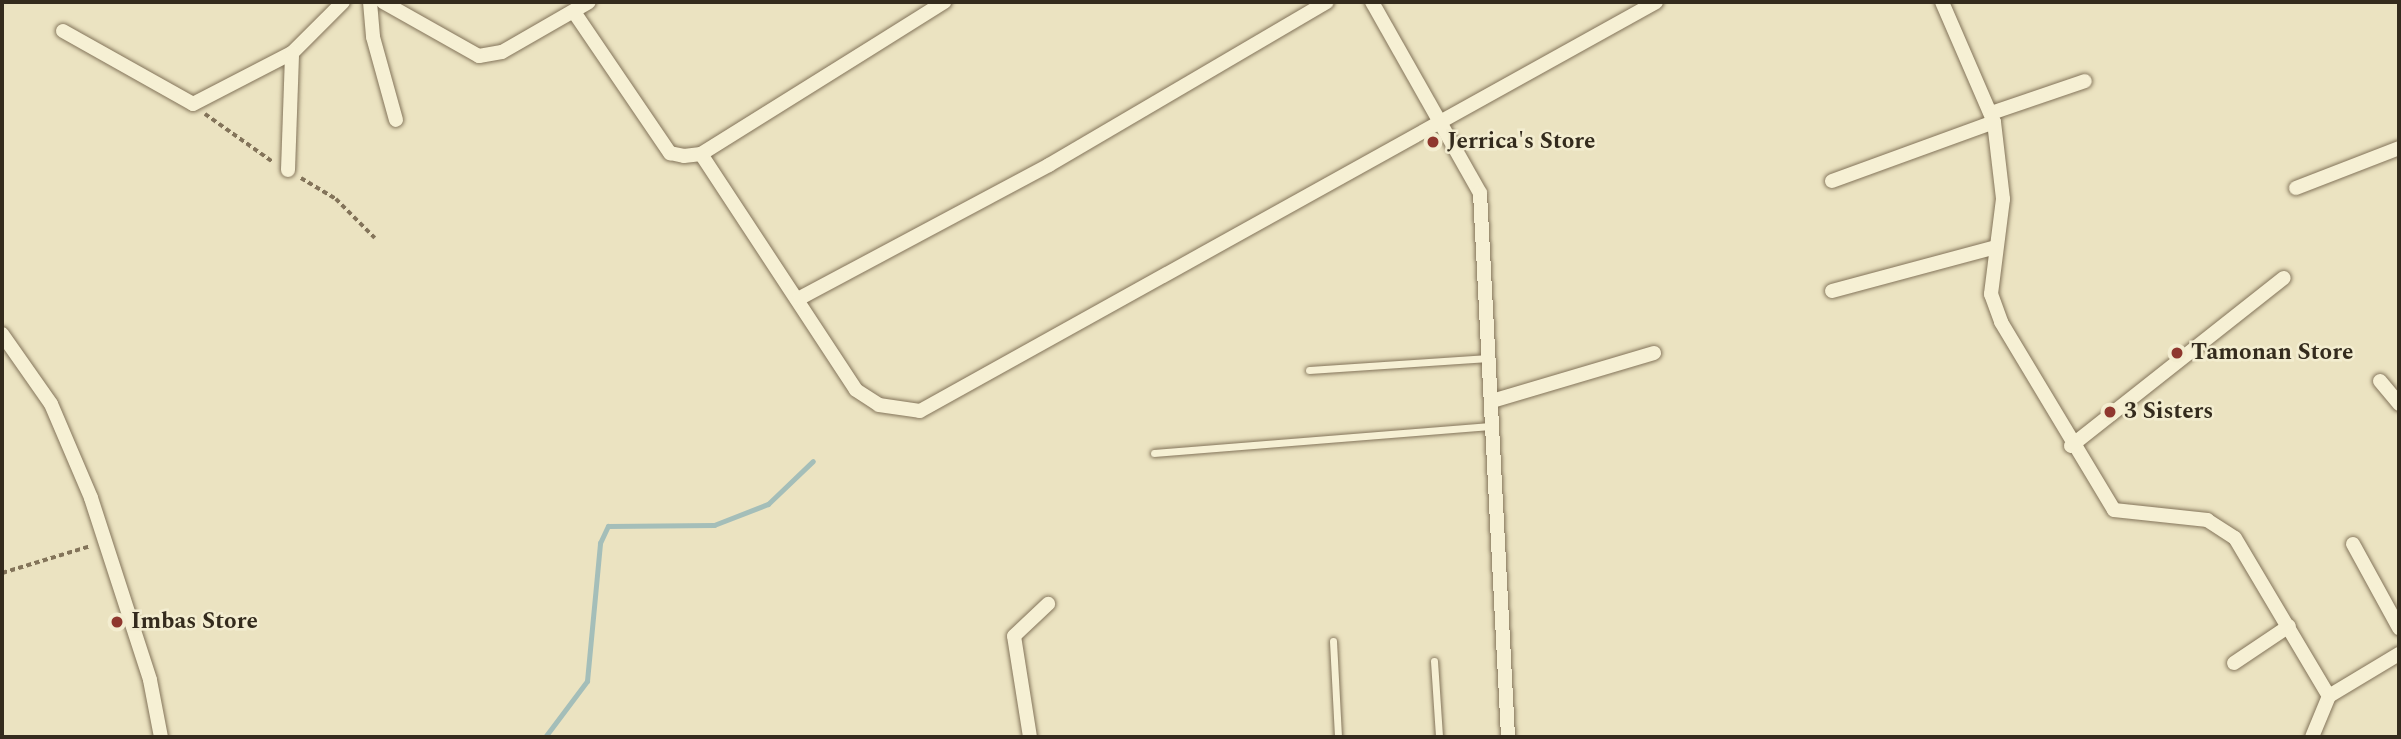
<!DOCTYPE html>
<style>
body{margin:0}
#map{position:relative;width:2401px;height:739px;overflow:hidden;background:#ebe3c1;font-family:Spectral,serif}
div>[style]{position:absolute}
.stream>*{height:5px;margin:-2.5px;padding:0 2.5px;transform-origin:2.5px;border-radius:2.5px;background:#a4beb9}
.path>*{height:3.5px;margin-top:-1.75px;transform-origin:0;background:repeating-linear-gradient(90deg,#83745a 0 5px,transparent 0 8.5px)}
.roads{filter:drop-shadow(0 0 2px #83745a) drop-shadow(0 0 2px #83745a)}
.service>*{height:7px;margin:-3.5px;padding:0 3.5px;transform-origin:3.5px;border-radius:3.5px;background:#f6f0d4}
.minor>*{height:14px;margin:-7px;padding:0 7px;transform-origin:7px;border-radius:7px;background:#f6f0d4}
.dots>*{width:19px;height:19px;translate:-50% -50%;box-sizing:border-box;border:4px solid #f3edd0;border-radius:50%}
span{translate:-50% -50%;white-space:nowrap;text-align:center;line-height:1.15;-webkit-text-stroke:5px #f3edd0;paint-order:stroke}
.poi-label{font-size:23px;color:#342b1d;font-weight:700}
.left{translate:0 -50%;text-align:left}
.frame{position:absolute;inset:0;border:4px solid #342b1d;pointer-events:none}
</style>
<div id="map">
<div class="stream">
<div style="left:545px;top:737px;width:70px;rotate:-53.1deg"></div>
<div style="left:587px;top:681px;width:139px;rotate:-84.6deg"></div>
<div style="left:600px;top:543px;width:19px;rotate:-65deg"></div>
<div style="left:608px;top:526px;width:106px;rotate:-0.5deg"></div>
<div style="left:714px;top:525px;width:58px;rotate:-21.3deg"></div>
<div style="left:768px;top:504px;width:62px;rotate:-43.7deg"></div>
</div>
<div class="path">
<div style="left:205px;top:114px;width:83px;rotate:35.2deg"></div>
<div style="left:301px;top:178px;width:41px;rotate:31deg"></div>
<div style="left:336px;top:199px;width:55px;rotate:45deg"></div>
<div style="left:2px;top:573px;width:93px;rotate:-16.9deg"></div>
</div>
<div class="roads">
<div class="service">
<div style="left:1309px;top:370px;width:180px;rotate:-3.8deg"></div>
<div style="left:1154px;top:453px;width:340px;rotate:-4.6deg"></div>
<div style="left:1333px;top:641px;width:96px;rotate:87deg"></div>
<div style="left:1434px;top:661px;width:76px;rotate:86.2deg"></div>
</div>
<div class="minor">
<div style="left:370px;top:2px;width:35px;rotate:85deg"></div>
<div style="left:373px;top:37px;width:86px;rotate:74.5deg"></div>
<div style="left:383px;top:2px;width:110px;rotate:29.4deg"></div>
<div style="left:479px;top:56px;width:23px;rotate:-10deg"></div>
<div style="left:502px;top:52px;width:100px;rotate:-29.9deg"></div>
<div style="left:1372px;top:2px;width:219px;rotate:60.5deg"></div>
<div style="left:1480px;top:193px;width:545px;rotate:87.05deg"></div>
<div style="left:1942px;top:2px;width:131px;rotate:66.6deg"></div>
<div style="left:1994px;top:122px;width:78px;rotate:83.3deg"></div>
<div style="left:2003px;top:199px;width:96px;rotate:97.2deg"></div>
<div style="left:1991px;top:294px;width:30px;rotate:70deg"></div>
<div style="left:2001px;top:322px;width:219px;rotate:59deg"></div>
<div style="left:2114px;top:510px;width:94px;rotate:6.1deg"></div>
<div style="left:2207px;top:520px;width:33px;rotate:33deg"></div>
<div style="left:2235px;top:538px;width:184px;rotate:59.3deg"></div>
<div style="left:2329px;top:696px;width:44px;rotate:112.5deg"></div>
<div style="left:574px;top:12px;width:171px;rotate:55.8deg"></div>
<div style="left:670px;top:153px;width:14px;rotate:12deg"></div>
<div style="left:684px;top:156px;width:17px;rotate:-7deg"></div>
<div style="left:701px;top:154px;width:287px;rotate:-32deg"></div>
<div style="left:63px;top:31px;width:149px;rotate:29.3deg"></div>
<div style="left:193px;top:104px;width:111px;rotate:-27.3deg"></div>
<div style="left:292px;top:53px;width:72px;rotate:-45deg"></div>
<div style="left:1991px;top:113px;width:99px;rotate:-18.8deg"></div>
<div style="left:701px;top:154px;width:282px;rotate:56.7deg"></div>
<div style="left:856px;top:390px;width:27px;rotate:33deg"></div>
<div style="left:879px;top:405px;width:41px;rotate:8.3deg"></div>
<div style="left:920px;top:411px;width:842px;rotate:-29.06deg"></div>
<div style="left:288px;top:170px;width:117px;rotate:-88deg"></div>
<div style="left:1832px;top:181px;width:172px;rotate:-20deg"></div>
<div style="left:2296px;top:188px;width:110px;rotate:-21.2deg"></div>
<div style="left:1832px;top:291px;width:166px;rotate:-15deg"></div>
<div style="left:800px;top:298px;width:282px;rotate:-28.1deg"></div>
<div style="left:1049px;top:165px;width:322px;rotate:-30.4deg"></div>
<div style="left:2px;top:334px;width:85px;rotate:55deg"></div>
<div style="left:51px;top:404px;width:102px;rotate:66.9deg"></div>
<div style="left:91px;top:498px;width:191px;rotate:72deg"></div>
<div style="left:150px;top:680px;width:58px;rotate:79.1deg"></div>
<div style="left:2380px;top:381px;width:30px;rotate:50deg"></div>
<div style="left:1492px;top:401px;width:169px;rotate:-16.5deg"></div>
<div style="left:2071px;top:446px;width:271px;rotate:-38.3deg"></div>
<div style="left:2353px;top:544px;width:96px;rotate:61.3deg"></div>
<div style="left:2234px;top:663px;width:66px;rotate:-33.9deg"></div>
<div style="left:2329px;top:696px;width:82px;rotate:-31deg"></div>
<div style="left:1030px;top:737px;width:102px;rotate:-99deg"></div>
<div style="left:1014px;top:636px;width:47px;rotate:-43.3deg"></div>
</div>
</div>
<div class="dots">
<div style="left:1433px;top:142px;background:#8f372e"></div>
<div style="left:2177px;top:353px;background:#8f372e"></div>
<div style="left:2110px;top:412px;background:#8f372e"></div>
<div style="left:117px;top:622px;background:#8f372e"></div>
</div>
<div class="poi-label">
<span class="left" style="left:1447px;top:142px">Jerrica's Store</span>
<span class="left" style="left:2191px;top:353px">Tamonan Store</span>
<span class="left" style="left:2124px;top:412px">3 Sisters</span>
<span class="left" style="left:131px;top:622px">Imbas Store</span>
</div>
<div class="frame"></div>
</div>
